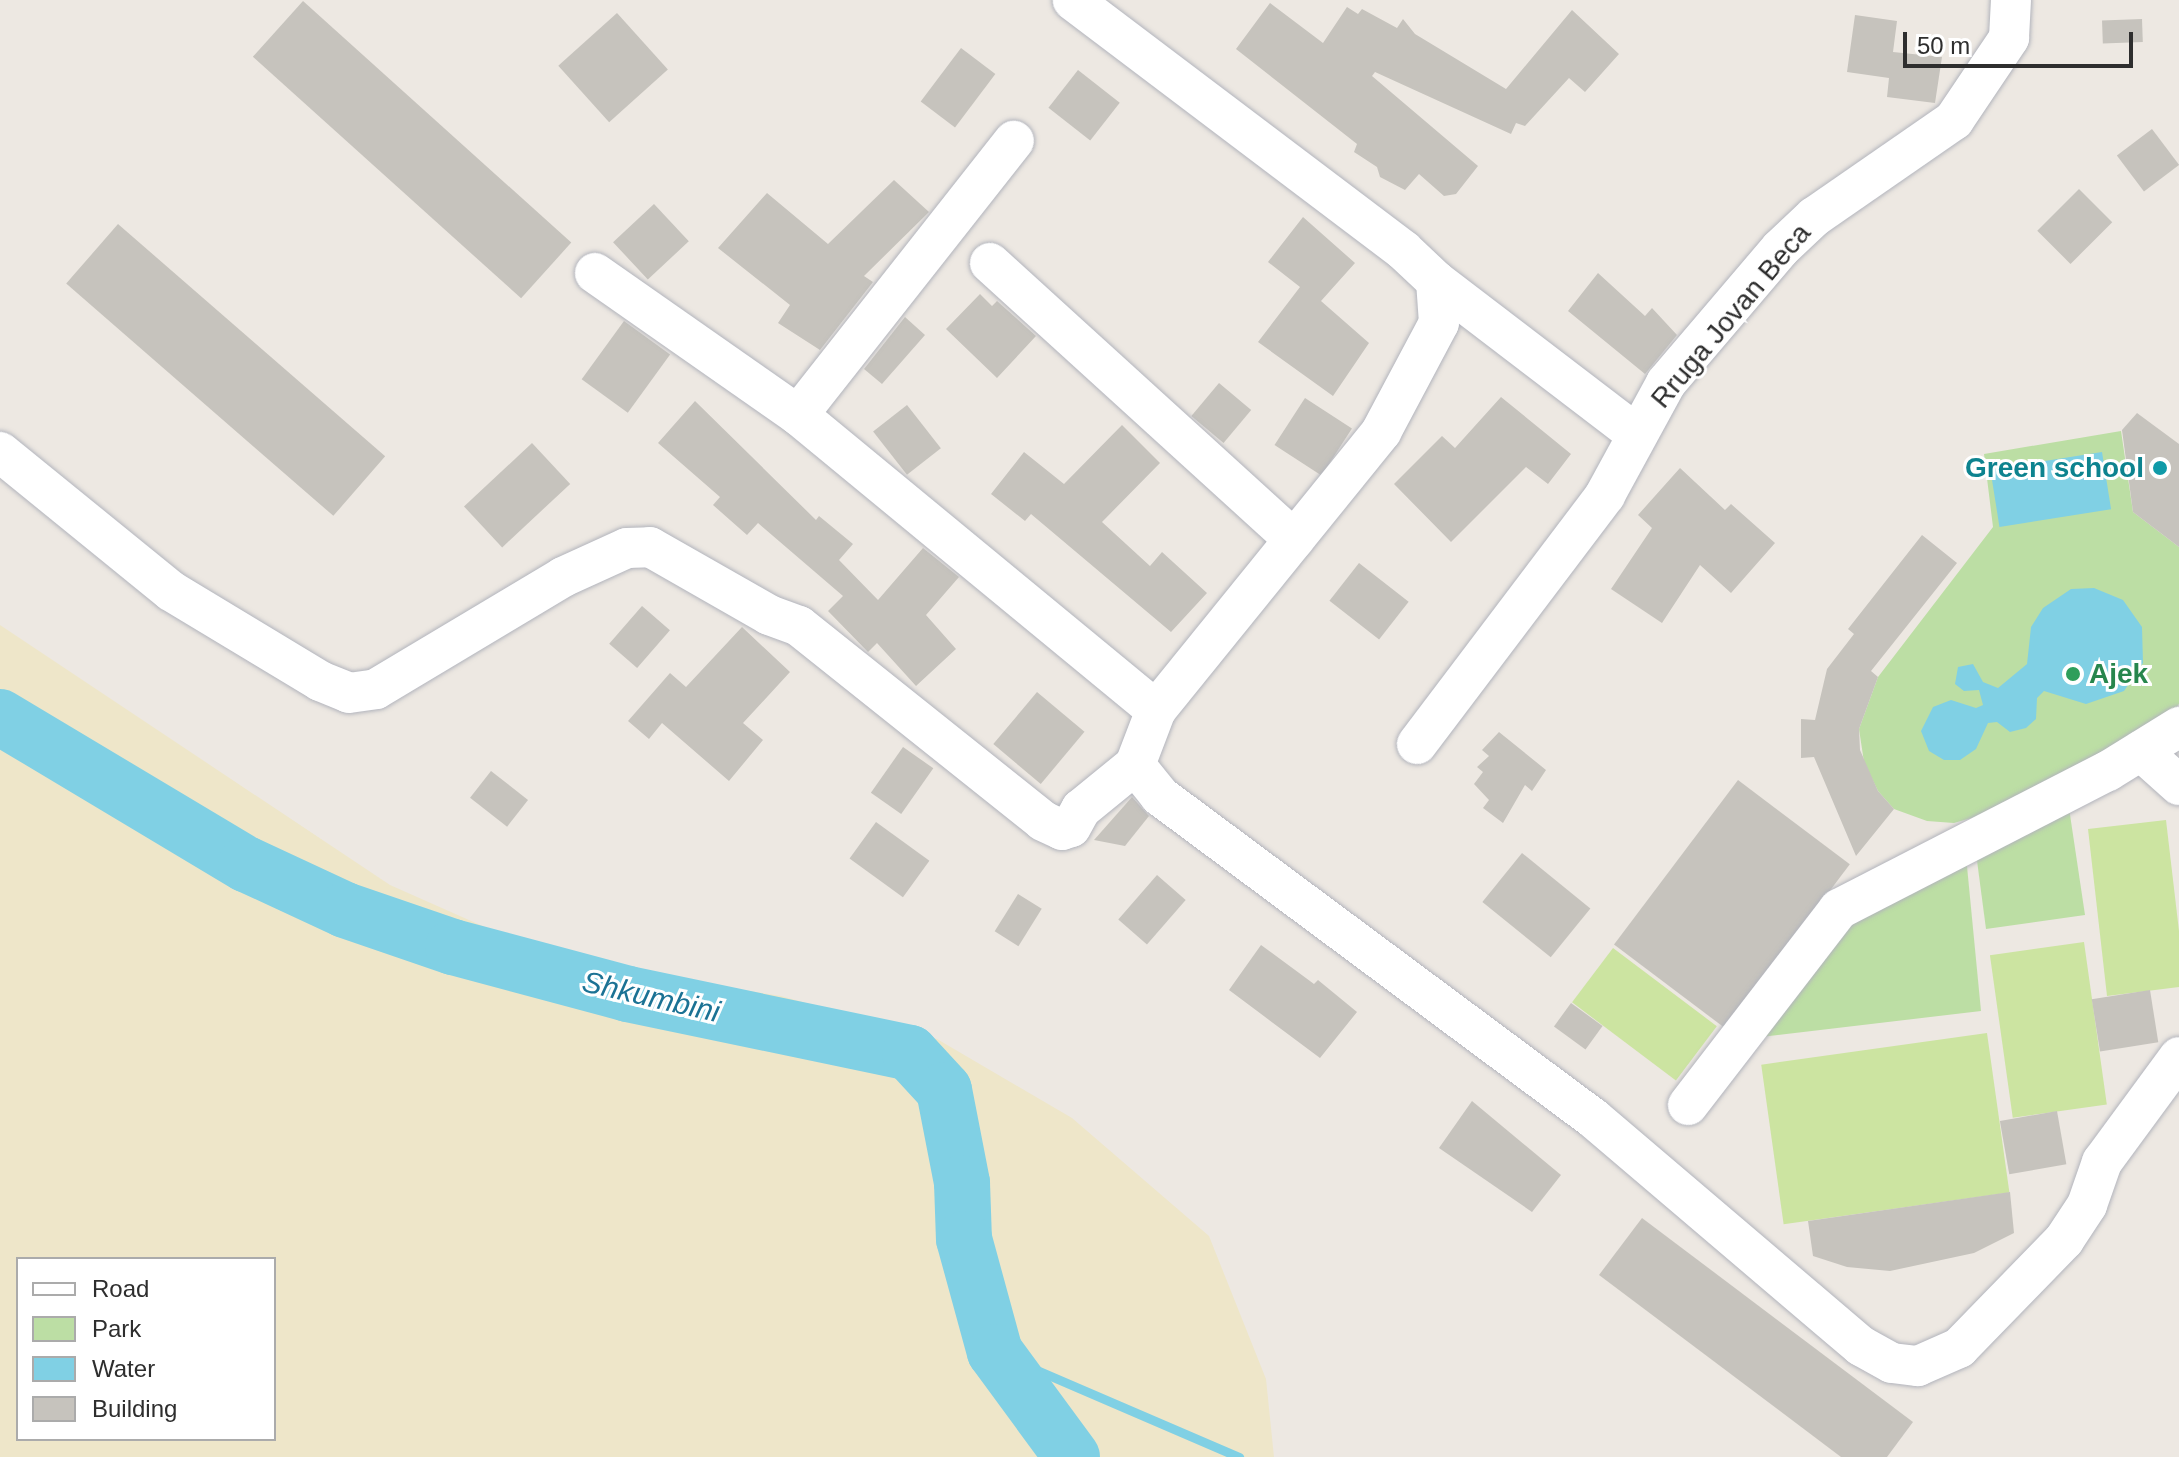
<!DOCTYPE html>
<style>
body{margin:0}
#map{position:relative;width:2179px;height:1457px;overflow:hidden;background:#ede8e2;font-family:Helvetica,sans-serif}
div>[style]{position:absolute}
.green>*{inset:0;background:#bcdea4}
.sand>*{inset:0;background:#eee6c9}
.pitch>*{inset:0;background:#cce4a1;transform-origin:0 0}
.water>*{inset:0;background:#80d0e4;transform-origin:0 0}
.stream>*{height:9px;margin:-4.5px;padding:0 4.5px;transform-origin:4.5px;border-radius:4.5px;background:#80d0e4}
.river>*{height:56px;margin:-28px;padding:0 28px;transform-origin:28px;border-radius:28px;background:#80d0e4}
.building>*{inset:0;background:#c6c3bd;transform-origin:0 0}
.roads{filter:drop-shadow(0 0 2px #b2b4bc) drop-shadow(0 0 2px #b2b4bc)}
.minor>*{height:40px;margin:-20px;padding:0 20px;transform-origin:20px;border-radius:20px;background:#fff}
.dots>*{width:22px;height:22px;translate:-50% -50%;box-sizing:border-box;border:4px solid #fff;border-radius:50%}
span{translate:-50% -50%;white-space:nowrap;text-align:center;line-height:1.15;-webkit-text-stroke:6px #fff;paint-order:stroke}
.street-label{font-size:28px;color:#2e2e2e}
.culture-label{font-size:28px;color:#0d838f;font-weight:700}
.right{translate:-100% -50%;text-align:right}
.leisure-label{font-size:28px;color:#27864d;font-weight:700}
.left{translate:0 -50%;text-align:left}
.water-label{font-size:30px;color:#1b7294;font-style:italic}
.legend{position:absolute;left:16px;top:1257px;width:260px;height:184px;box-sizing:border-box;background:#fff;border:2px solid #ababab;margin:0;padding:10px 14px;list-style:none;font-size:24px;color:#2e2e2e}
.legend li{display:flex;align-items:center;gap:16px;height:40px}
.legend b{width:40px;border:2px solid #ababab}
.scale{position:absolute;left:1903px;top:32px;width:230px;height:36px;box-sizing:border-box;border:4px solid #2e2e2e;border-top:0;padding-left:10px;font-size:24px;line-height:28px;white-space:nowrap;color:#2e2e2e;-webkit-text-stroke:6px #fff;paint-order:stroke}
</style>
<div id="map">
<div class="green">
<div style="clip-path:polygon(2121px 431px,2133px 512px,2179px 547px,2179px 704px,2167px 719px,1982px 815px,1954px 823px,1927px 821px,1894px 809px,1878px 791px,1864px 762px,1859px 729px,1878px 677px,1993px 527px,1984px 454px)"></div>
<div style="clip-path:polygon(2069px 808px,2085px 915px,1986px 929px,1976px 853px)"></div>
<div style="clip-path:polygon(1966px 856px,1981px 1011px,1761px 1037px,1861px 903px)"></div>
</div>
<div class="sand">
<div style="clip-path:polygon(evenodd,0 625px,390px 885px,496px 932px,647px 975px,781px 996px,937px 1039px,1072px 1118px,1209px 1236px,1266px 1379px,1274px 1457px,0 1457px,0 625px,18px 1259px,274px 1259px,274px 1439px,18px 1439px,18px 1259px)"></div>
</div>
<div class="pitch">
<div style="clip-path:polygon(2166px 820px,2179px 931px,2179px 987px,2107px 996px,2088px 829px)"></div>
<div style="left:2084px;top:942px;width:164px;height:95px;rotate:82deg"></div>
<div style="left:1613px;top:948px;width:130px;height:68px;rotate:37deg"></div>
<div style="left:1987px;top:1033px;width:161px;height:228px;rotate:82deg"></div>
</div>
<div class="water">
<div style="left:2102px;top:452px;width:58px;height:113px;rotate:81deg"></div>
<div style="clip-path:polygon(2094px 588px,2123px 600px,2142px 627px,2143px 663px,2124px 691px,2086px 704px,2044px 691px,2037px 698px,2036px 719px,2026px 728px,2010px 732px,1997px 722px,1988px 723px,1976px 749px,1960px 760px,1944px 760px,1929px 751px,1921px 731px,1933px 707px,1951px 700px,1976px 708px,1983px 705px,1979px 690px,1964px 691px,1955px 684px,1958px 667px,1973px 664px,1983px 682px,1998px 688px,2027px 664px,2031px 627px,2043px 608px,2071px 589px)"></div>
</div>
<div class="stream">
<div style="left:995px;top:1352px;width:266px;rotate:23.3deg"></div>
</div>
<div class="river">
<div style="left:0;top:717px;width:287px;rotate:30.9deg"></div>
<div style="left:246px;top:864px;width:109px;rotate:24.9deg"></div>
<div style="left:345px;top:910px;width:114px;rotate:18.9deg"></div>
<div style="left:453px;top:947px;width:181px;rotate:15deg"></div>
<div style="left:628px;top:994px;width:288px;rotate:11.8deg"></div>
<div style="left:910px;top:1053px;width:50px;rotate:47.4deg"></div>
<div style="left:944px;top:1090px;width:95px;rotate:79deg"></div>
<div style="left:962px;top:1183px;width:56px;rotate:88deg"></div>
<div style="left:964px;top:1239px;width:117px;rotate:74.7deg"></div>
<div style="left:995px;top:1352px;width:130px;rotate:53.7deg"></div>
</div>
<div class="building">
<div style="left:303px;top:1px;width:361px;height:75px;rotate:42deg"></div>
<div style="clip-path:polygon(1270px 3px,1323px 43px,1347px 7px,1358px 14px,1362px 9px,1397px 28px,1403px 19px,1415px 34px,1506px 89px,1572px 10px,1619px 54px,1585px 92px,1569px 78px,1525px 126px,1516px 123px,1511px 134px,1375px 72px,1372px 76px,1478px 166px,1456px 194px,1444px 196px,1419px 174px,1405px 190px,1380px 177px,1377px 167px,1354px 152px,1357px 144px,1236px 49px)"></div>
<div style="left:617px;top:13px;width:76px;height:79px;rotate:48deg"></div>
<div style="clip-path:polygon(1855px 15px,1897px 21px,1893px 52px,1942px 57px,1935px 103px,1887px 97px,1889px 78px,1847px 72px)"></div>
<div style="left:2142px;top:19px;width:23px;height:40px;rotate:88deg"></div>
<div style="left:961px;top:48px;width:43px;height:67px;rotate:37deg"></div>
<div style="left:1078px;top:70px;width:53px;height:48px;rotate:38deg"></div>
<div style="left:2152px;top:129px;width:45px;height:44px;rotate:53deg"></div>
<div style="clip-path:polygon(894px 180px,929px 212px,864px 276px,873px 282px,820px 350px,778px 323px,790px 305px,718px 248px,767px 193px,828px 244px)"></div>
<div style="left:2079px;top:189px;width:47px;height:59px;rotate:45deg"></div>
<div style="left:654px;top:204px;width:51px;height:56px;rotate:47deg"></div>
<div style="clip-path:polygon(1303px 217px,1355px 263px,1321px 301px,1369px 343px,1333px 396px,1258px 342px,1300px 287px,1268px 262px)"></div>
<div style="left:118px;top:224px;width:354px;height:79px;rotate:41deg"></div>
<div style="clip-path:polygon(1598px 273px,1645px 316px,1652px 308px,1677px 335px,1645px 374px,1568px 311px)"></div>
<div style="clip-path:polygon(980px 294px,992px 306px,997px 301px,1036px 336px,997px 378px,946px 329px)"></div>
<div style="clip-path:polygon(905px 317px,925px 335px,882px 384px,864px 369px)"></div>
<div style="left:624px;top:321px;width:57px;height:72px;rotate:36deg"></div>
<div style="left:1219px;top:383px;width:42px;height:43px;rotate:40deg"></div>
<div style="clip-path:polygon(1501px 397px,1571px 454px,1548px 484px,1526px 467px,1451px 542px,1394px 484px,1442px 436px,1455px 448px)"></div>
<div style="left:1305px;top:398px;width:56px;height:56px;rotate:33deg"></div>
<div style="clip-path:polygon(695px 401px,816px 520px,819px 516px,853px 544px,839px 560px,878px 600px,923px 548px,959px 577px,926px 615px,956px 649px,916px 686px,877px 643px,868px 652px,828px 611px,843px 596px,758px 523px,747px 535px,713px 505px,720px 497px,658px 443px)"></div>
<div style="left:907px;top:405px;width:55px;height:43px;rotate:52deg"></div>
<div style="clip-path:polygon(2137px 413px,2179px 444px,2179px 547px,2133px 512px,2122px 430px)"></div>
<div style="clip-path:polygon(1122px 425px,1160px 463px,1102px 522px,1150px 566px,1162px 552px,1207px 593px,1171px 632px,1031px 514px,1025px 521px,991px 494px,1024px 452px,1064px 484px)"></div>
<div style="left:532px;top:443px;width:56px;height:93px;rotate:47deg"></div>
<div style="clip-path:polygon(1680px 468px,1725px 510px,1731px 504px,1775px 543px,1731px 593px,1700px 565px,1662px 623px,1611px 589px,1652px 528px,1638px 515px)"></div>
<div style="clip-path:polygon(1922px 535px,1957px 563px,1871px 671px,1878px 677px,1859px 729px,1860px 750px,1878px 791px,1894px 809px,1856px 856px,1814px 757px,1801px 758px,1801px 719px,1815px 720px,1827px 669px,1854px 634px,1848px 629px)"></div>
<div style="left:1359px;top:563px;width:63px;height:48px;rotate:38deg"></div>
<div style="left:642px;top:606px;width:37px;height:50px;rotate:41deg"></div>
<div style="clip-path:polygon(742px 627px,790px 672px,743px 723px,763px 740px,729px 781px,662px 723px,649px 739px,628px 721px,670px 673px,686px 687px)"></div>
<div style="left:1037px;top:692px;width:62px;height:68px;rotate:40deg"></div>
<div style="clip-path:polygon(1499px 732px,1546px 770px,1532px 791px,1525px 785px,1503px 823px,1483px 808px,1489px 800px,1474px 784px,1483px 772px,1477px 767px,1489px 756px,1482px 750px)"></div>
<div style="left:903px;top:747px;width:37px;height:56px;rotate:35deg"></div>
<div style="left:491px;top:771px;width:47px;height:34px;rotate:38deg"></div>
<div style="left:1738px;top:780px;width:140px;height:206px;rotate:37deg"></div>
<div style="clip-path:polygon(1132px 797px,1149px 816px,1125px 846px,1094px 840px)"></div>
<div style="left:876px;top:822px;width:66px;height:45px;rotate:36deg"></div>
<div style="left:1522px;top:853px;width:88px;height:63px;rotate:39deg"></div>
<div style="left:1157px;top:875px;width:38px;height:59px;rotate:41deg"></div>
<div style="left:1018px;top:894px;width:28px;height:44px;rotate:32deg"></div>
<div style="clip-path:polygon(1261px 945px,1314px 984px,1318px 980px,1357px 1012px,1320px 1058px,1229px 990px)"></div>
<div style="left:2150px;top:990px;width:53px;height:59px;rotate:81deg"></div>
<div style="left:1571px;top:1003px;width:39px;height:29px;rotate:36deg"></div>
<div style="clip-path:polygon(1472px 1101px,1561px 1175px,1532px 1212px,1439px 1148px)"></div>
<div style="left:2057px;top:1111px;width:54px;height:58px;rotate:80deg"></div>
<div style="clip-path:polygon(2010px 1192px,2014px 1233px,1974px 1253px,1890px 1271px,1847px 1267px,1813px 1256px,1808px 1221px)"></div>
<div style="clip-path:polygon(1642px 1218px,1913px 1422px,1887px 1457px,1841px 1457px,1599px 1275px)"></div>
</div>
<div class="roads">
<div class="minor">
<div style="left:990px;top:263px;width:411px;rotate:42.3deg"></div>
<div style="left:595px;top:273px;width:248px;rotate:35deg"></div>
<div style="left:798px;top:415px;width:464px;rotate:39.5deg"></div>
<div style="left:1436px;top:281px;width:252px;rotate:37.4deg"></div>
<div style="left:798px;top:415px;width:349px;rotate:-51.8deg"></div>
<div style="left:0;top:452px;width:220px;rotate:39.1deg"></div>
<div style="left:171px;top:591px;width:174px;rotate:31.1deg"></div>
<div style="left:320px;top:681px;width:31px;rotate:22deg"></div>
<div style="left:349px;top:693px;width:27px;rotate:-8deg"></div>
<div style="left:376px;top:689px;width:218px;rotate:-30.9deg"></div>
<div style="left:563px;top:577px;width:70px;rotate:-24.4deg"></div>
<div style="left:627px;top:548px;width:23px;rotate:-2deg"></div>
<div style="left:650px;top:547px;width:137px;rotate:29.7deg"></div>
<div style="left:769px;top:615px;width:32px;rotate:20deg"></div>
<div style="left:799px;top:626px;width:312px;rotate:38.6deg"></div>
<div style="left:1043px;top:821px;width:21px;rotate:25deg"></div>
<div style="left:1062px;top:830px;width:9px;rotate:-18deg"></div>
<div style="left:1071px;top:827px;width:21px;rotate:-61deg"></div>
<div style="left:1081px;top:809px;width:70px;rotate:-39.2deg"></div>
<div style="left:1135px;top:765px;width:59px;rotate:-69.1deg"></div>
<div style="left:1156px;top:710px;width:358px;rotate:-51deg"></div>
<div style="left:1381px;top:432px;width:123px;rotate:-62deg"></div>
<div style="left:1439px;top:323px;width:42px;rotate:-94.1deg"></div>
<div style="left:1436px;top:281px;width:45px;rotate:-136.8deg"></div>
<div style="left:1403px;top:250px;width:414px;rotate:-142.9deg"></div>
<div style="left:1417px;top:744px;width:312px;rotate:-52.9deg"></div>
<div style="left:1605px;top:495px;width:128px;rotate:-61.4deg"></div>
<div style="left:1666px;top:383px;width:176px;rotate:-49.6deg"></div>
<div style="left:1780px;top:249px;width:47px;rotate:-43.3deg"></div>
<div style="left:1814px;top:217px;width:170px;rotate:-34.7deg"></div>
<div style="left:1954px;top:120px;width:99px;rotate:-56.1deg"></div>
<div style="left:2009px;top:38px;width:38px;rotate:-87deg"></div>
<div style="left:2141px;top:751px;width:51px;rotate:41.8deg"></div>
<div style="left:1135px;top:765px;width:40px;rotate:51deg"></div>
<div style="left:1160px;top:796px;width:540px;rotate:36.64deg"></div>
<div style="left:1593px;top:1118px;width:352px;rotate:40.4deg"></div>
<div style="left:1861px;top:1346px;width:35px;rotate:29deg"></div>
<div style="left:1892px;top:1363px;width:26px;rotate:7deg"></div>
<div style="left:1918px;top:1366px;width:45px;rotate:-23.7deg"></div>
<div style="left:1959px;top:1348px;width:151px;rotate:-45.8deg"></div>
<div style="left:2064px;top:1240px;width:42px;rotate:-56.7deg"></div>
<div style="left:2087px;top:1205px;width:46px;rotate:-70.8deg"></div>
<div style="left:2102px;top:1162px;width:130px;rotate:-53.7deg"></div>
<div style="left:1688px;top:1105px;width:247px;rotate:-52.4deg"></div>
<div style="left:1839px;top:909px;width:302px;rotate:-27.2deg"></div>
<div style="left:2108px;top:771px;width:84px;rotate:-31.8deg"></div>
</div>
</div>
<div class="dots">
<div style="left:2160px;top:468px;background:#0f9aa8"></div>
<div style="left:2073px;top:674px;background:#2e9e5b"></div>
</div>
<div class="street-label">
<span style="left:1731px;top:316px;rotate:-50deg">Rruga Jovan Beca</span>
</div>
<div class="culture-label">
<span class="right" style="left:2144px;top:468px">Green school</span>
</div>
<div class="leisure-label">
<span class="left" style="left:2089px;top:674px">Ajek</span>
</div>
<div class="water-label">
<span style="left:651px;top:997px;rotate:13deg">Shkumbini</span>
</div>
<ul class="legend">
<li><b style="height:10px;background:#fff"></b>Road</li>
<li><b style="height:22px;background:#bcdea4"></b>Park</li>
<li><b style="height:22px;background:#80d0e4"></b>Water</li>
<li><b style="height:22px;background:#c6c3bd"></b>Building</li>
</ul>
<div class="scale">50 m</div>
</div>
